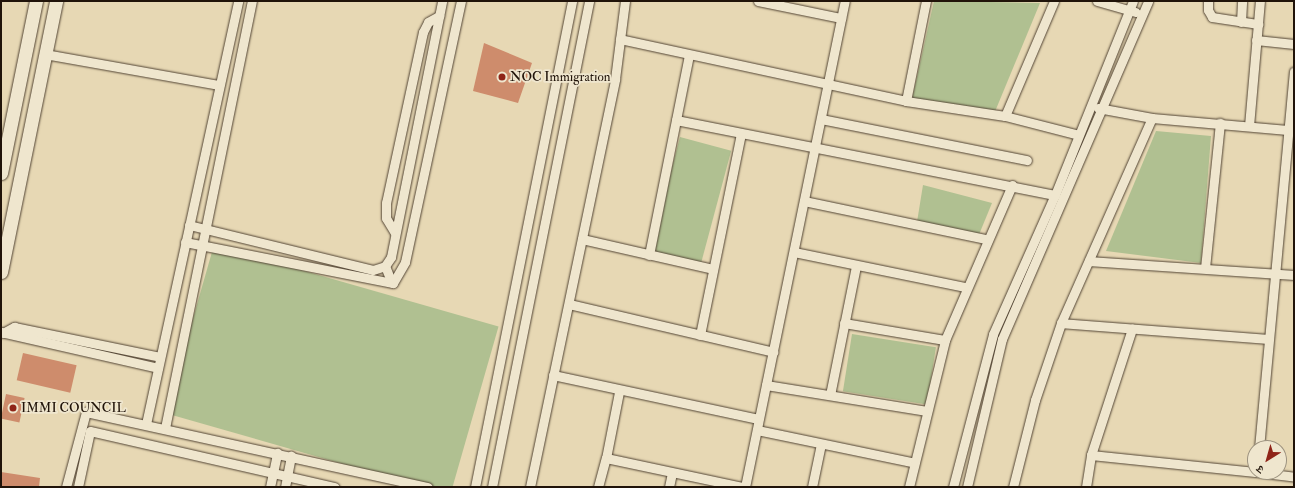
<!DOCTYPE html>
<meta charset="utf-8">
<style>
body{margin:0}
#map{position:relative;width:1295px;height:488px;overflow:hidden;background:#e7d8b4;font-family:"IM FELL Double Pica","Noto Serif Devanagari",serif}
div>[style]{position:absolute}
.green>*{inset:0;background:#b0c091;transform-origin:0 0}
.building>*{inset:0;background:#ce8c6c;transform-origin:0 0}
.roads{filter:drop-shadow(0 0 1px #524434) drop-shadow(0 0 1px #524434)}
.street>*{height:9px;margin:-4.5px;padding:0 4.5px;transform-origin:4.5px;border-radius:4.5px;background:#efe6ce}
.secondary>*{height:13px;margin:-6.5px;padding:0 6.5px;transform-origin:6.5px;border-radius:6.5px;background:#efe6ce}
.dots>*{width:11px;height:11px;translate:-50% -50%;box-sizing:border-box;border:2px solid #efe6ce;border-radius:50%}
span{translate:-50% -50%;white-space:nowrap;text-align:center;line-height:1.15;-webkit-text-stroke:3.5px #efe6ce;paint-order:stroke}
.poi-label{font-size:13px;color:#201309}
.left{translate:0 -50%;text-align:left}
.frame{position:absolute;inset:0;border:2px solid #201309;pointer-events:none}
.north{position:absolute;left:1247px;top:440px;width:40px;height:40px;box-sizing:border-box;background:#efe6ce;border:1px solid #9c927f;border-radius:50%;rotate:217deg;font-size:11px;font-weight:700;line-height:16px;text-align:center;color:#201309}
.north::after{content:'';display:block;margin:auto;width:14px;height:18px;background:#8f2418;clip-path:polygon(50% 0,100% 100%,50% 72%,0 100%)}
</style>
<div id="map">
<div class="green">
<div style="clip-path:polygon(934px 1px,1040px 3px,994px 114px,912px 99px)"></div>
<div style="clip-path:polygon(1156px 131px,1211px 136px,1201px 263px,1106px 251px)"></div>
<div style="left:680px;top:137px;width:53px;height:118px;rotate:15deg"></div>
<div style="clip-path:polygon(923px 185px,992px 203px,978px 237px,917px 222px)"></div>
<div style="left:214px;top:245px;width:296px;height:175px;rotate:16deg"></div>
<div style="left:852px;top:334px;width:85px;height:58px;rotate:9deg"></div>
</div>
<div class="building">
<div style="clip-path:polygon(484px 43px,532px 63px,518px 103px,473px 91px)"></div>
<div style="left:23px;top:353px;width:55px;height:28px;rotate:13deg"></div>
<div style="left:6px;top:394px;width:19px;height:25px;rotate:12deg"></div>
<div style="clip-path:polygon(1px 472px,40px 478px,39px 487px,1px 487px)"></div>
</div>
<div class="roads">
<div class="street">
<div style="left:758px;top:1px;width:85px;rotate:11.6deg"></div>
<div style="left:1097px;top:1px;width:40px;rotate:16deg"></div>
<div style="left:1208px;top:1px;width:9px;rotate:90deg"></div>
<div style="left:1208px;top:10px;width:8px;rotate:60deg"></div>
<div style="left:1212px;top:17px;width:47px;rotate:8.7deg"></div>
<div style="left:1241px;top:22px;width:21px;rotate:-87deg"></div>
<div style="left:620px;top:39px;width:293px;rotate:12.2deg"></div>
<div style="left:906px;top:101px;width:100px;rotate:8.6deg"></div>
<div style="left:1005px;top:116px;width:76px;rotate:14.4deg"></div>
<div style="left:1256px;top:40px;width:38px;rotate:6deg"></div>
<div style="left:45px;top:54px;width:177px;rotate:10.1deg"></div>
<div style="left:906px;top:101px;width:102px;rotate:-78.7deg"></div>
<div style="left:1098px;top:108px;width:55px;rotate:10.5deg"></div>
<div style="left:1152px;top:118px;width:136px;rotate:5.1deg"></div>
<div style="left:1005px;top:116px;width:125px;rotate:-66.9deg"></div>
<div style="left:821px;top:119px;width:210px;rotate:11.3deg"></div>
<div style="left:676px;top:120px;width:386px;rotate:11.2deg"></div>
<div style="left:1249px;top:126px;width:125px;rotate:-85deg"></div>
<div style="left:804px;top:201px;width:186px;rotate:11.8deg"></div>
<div style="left:189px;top:225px;width:189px;rotate:13.7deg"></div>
<div style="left:373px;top:270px;width:13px;rotate:-18deg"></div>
<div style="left:385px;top:266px;width:11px;rotate:-56deg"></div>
<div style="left:391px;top:257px;width:261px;rotate:-78.7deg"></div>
<div style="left:395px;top:233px;width:17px;rotate:-121deg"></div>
<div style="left:386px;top:218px;width:15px;rotate:-90deg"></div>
<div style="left:386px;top:203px;width:175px;rotate:-77.8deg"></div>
<div style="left:423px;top:32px;width:11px;rotate:-63deg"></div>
<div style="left:428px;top:22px;width:13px;rotate:-29deg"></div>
<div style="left:582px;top:239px;width:134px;rotate:12.9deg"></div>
<div style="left:185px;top:242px;width:212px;rotate:11.2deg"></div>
<div style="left:393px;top:283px;width:24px;rotate:-60deg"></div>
<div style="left:405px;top:262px;width:267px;rotate:-77.9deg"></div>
<div style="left:794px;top:252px;width:175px;rotate:11.6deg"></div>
<div style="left:649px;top:255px;width:204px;rotate:-78.7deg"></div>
<div style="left:1089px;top:261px;width:205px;rotate:3.9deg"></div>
<div style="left:385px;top:266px;width:18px;rotate:68deg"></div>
<div style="left:1205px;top:268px;width:146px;rotate:-84.1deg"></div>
<div style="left:569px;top:304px;width:210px;rotate:13.2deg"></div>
<div style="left:844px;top:323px;width:102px;rotate:9.6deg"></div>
<div style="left:1061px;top:323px;width:207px;rotate:4.4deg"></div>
<div style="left:1px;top:332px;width:161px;rotate:12.9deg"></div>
<div style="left:3px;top:333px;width:13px;rotate:-29deg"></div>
<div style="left:14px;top:327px;width:149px;rotate:11.6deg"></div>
<div style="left:700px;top:335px;width:205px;rotate:-78.5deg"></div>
<div style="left:553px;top:375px;width:210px;rotate:12.1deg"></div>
<div style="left:766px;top:385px;width:163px;rotate:9.2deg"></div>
<div style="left:619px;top:392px;width:67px;rotate:101.1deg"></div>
<div style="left:606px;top:458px;width:139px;rotate:12deg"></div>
<div style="left:830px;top:395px;width:132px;rotate:-78.6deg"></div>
<div style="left:146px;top:424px;width:433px;rotate:-77.7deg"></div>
<div style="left:165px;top:428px;width:436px;rotate:-78.5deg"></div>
<div style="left:757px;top:430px;width:158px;rotate:11.7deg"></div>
<div style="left:1259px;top:448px;width:378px;rotate:-84.7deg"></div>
<div style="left:1091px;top:455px;width:165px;rotate:5.9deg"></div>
<div style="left:1256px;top:472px;width:38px;rotate:7deg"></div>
<div style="left:66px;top:487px;width:78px;rotate:-75.1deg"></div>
<div style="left:86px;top:412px;width:350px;rotate:12.4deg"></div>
<div style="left:78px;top:487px;width:57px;rotate:-77.9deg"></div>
<div style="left:90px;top:431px;width:251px;rotate:12.9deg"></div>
<div style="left:270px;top:487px;width:35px;rotate:-78deg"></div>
<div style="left:285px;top:487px;width:32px;rotate:-79deg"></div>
<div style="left:475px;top:487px;width:496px;rotate:-78.7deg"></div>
<div style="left:492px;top:487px;width:496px;rotate:-78.7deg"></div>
<div style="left:530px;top:487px;width:417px;rotate:-78.2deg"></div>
<div style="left:615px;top:79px;width:79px;rotate:-82.7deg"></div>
<div style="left:598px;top:487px;width:30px;rotate:-75deg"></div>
<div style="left:669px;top:487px;width:14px;rotate:-78deg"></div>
<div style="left:745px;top:487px;width:496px;rotate:-78.4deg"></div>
<div style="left:812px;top:487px;width:44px;rotate:-78.2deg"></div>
<div style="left:909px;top:487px;width:151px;rotate:-76.2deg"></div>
<div style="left:945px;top:340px;width:169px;rotate:-66.6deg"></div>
<div style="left:953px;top:487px;width:158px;rotate:-75.3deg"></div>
<div style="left:993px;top:334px;width:152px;rotate:-66deg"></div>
<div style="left:1055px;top:195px;width:209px;rotate:-68.1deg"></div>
<div style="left:967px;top:487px;width:152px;rotate:-76.7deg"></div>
<div style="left:1002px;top:339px;width:368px;rotate:-66.6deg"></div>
<div style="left:1013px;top:487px;width:90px;rotate:-75.8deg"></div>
<div style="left:1035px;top:400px;width:81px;rotate:-71.3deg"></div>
<div style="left:1061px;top:323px;width:224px;rotate:-66.1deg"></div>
<div style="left:1086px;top:487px;width:32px;rotate:-81deg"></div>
<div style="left:1091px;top:455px;width:133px;rotate:-72deg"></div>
</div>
<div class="secondary">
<div style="left:1px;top:173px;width:176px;rotate:-78.5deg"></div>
<div style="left:1px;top:272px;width:277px;rotate:-78.5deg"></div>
</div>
</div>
<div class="dots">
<div style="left:502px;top:77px;background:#8f2418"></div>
<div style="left:13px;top:408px;background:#8f2418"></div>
</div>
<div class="poi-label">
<span class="left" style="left:510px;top:77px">NOC Immigration</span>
<span class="left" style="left:21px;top:408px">IMMI COUNCIL</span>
</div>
<div class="frame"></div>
<div class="north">उ</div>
</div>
